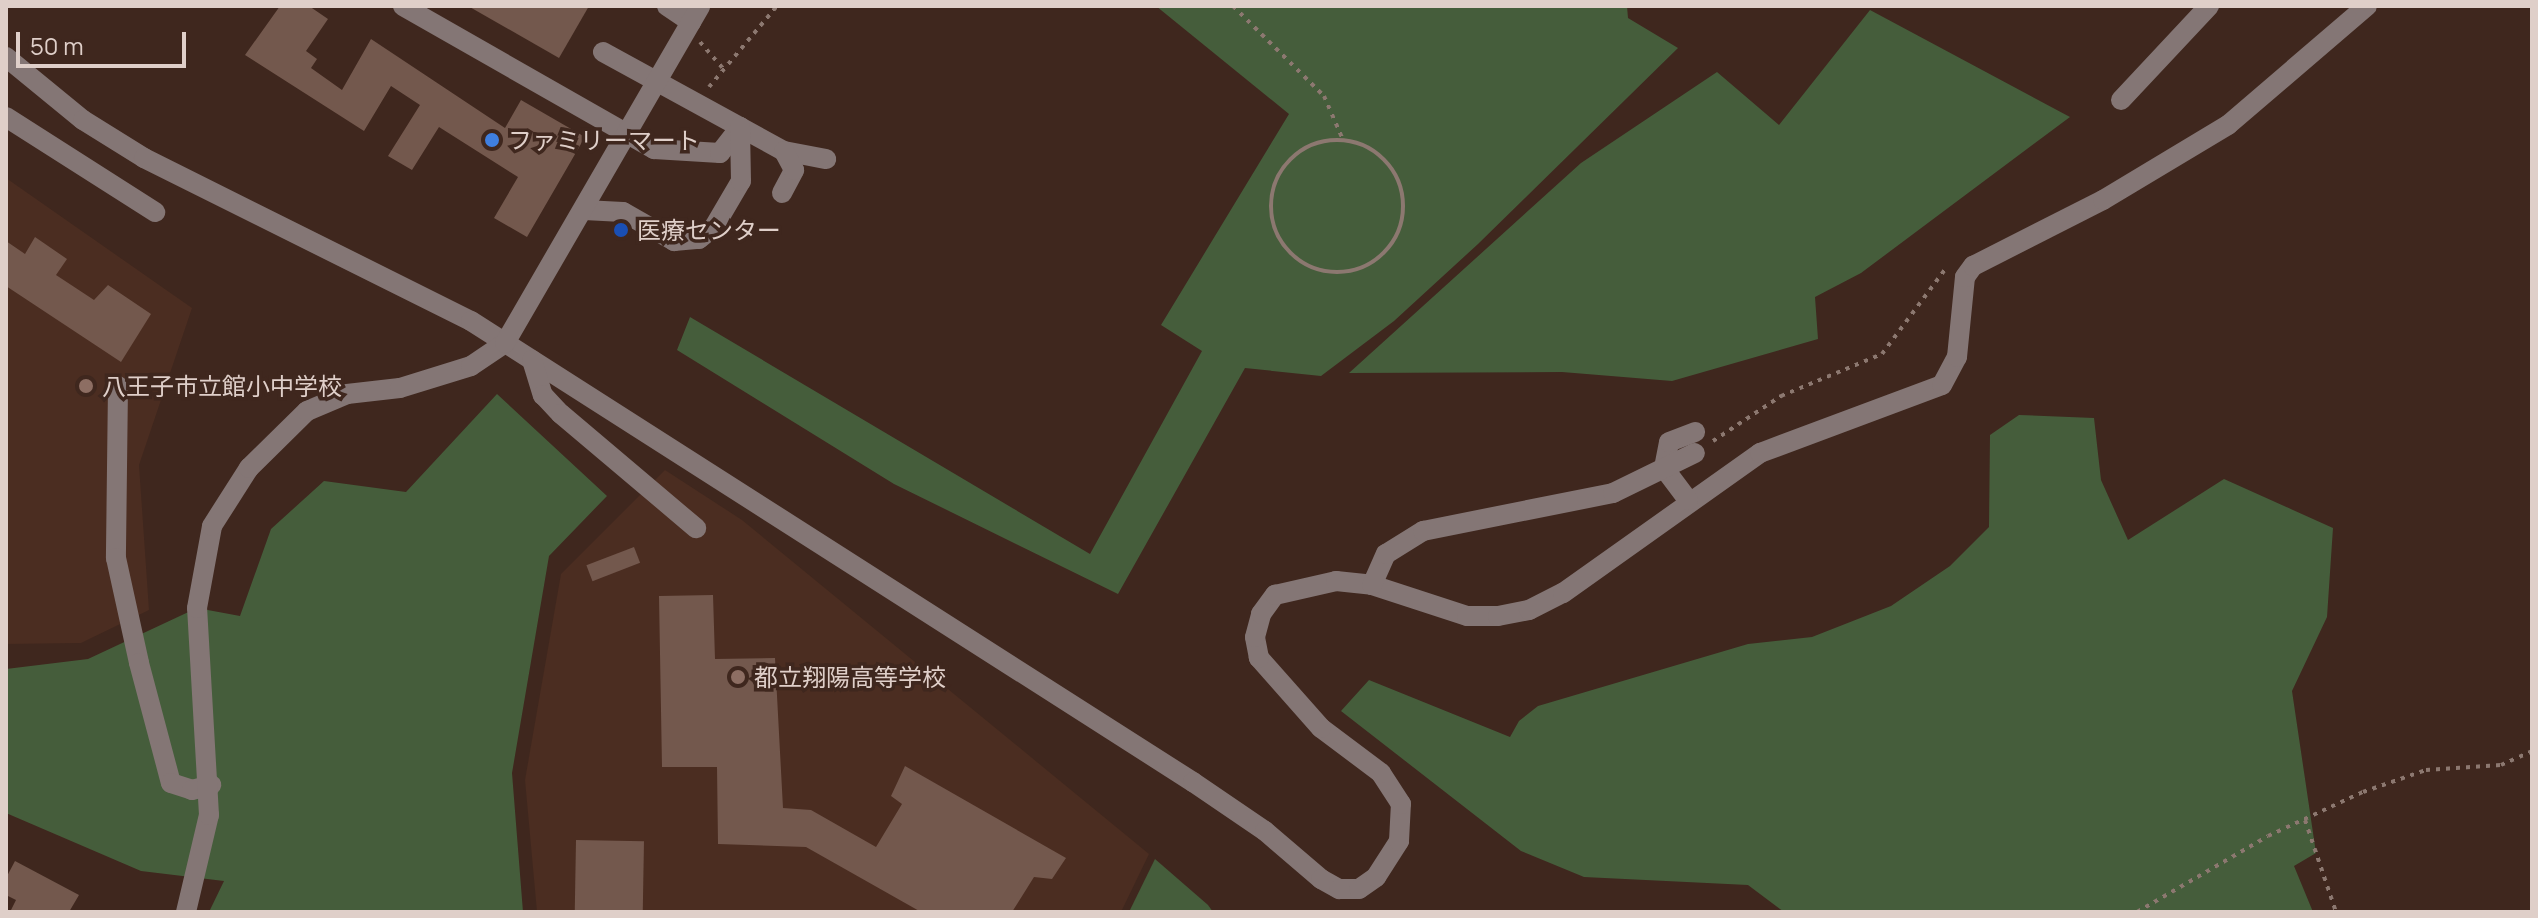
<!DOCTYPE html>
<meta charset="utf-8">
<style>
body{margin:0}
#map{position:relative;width:2538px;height:918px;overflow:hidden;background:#3f271e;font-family:Manrope,"Noto Sans JP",sans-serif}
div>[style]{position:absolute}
.built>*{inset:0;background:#4b2d21}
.green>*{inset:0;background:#455d3b}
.building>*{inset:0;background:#73584d;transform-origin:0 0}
.path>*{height:4px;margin-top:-2px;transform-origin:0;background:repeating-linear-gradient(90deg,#8c7870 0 4px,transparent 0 10px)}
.path>.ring{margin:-2px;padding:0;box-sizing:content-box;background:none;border:4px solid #8c7870;border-radius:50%}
.minor>*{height:20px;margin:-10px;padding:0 10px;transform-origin:10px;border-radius:10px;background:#847675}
.dots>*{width:22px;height:22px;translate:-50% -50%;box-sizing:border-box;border:4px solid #3f271e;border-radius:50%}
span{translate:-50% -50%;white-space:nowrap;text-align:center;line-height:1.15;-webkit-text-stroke:7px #3f271e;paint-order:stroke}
.poi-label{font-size:24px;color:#dfcfc9}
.left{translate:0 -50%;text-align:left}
.frame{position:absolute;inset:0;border:8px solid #dfcfc9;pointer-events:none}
.scale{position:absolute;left:16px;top:32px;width:170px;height:36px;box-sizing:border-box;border:4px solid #dfcfc9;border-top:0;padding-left:10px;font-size:24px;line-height:28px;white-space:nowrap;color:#dfcfc9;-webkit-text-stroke:6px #3f271e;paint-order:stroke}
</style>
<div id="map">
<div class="built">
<div style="clip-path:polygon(6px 178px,192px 308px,139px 465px,149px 610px,81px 643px,6px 644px)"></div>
<div style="clip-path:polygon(665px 470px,742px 520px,1149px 854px,1121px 912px,537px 912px,525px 780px,561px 574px)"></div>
</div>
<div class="green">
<div style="clip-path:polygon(1156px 6px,1627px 6px,1628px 18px,1678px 48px,1478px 244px,1394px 321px,1321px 376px,1245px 368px,1118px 594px,894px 484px,677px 350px,690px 317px,1090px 554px,1202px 351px,1161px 325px,1289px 114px)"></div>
<div style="clip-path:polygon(1870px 10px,2070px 117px,1861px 273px,1815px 297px,1818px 339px,1672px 381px,1562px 372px,1349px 373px,1581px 163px,1717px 72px,1779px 125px)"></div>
<div style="clip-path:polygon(497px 394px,607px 496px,549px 556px,512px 773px,523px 912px,209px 912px,224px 881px,141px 871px,6px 813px,6px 669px,88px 659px,197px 608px,240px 616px,271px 529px,324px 481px,406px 492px)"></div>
<div style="clip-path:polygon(2019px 415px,2094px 418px,2101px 480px,2128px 540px,2224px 479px,2333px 528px,2327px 617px,2292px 691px,2316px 853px,2294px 866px,2313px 912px,1784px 912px,1748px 885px,1584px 877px,1521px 851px,1341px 711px,1369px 680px,1510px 737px,1519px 721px,1538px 706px,1748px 644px,1812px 637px,1891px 606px,1950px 566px,1989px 527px,1990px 435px)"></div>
<div style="clip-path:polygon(1155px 859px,1208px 905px,1213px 912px,1129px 912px)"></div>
</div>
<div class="building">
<div style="clip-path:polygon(280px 6px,309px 6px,328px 19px,306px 51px,317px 59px,311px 68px,342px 90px,371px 39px,505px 128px,521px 100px,585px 137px,527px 237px,494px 218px,518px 177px,439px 127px,412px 170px,388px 156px,420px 105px,391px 86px,364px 131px,245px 55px)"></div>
<div style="clip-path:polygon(468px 6px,589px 6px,559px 58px)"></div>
<div style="clip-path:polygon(35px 237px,67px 259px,56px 275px,94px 300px,108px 285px,151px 314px,121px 362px,6px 286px,6px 241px,25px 254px)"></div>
<div style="left:634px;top:547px;width:17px;height:51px;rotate:69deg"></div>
<div style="clip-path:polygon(713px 595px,715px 659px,775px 658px,783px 808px,811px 810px,876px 847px,902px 804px,891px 796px,905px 766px,1066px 858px,1052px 879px,1034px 877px,1012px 912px,921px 912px,806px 847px,718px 844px,717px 767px,662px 767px,659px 596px)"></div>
<div style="left:576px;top:840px;width:68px;height:72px;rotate:1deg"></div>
<div style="clip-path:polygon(15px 861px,79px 895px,69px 912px,10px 912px,16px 900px,6px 895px,6px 878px)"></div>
</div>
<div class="path">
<div style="left:1233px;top:6px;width:128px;rotate:44.7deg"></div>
<div style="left:1324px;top:96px;width:48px;rotate:66.6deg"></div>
<div style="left:700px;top:42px;width:37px;rotate:49deg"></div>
<div style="left:709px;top:87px;width:106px;rotate:-50deg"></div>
<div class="ring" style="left:1271px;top:140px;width:128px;height:128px"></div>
<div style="left:1713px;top:441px;width:82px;rotate:-33.5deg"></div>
<div style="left:1781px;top:396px;width:109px;rotate:-22.6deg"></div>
<div style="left:1882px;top:354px;width:107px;rotate:-53.3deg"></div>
<div style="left:2305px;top:820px;width:97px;rotate:71.4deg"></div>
<div style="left:2137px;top:912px;width:151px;rotate:-30.1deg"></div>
<div style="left:2268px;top:836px;width:105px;rotate:-24.9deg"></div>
<div style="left:2363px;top:792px;width:67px;rotate:-19.2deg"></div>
<div style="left:2426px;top:770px;width:75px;rotate:-3.8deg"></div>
<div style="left:2501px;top:765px;width:34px;rotate:-24deg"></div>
</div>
<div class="minor">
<div style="left:403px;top:6px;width:289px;rotate:29.7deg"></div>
<div style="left:654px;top:149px;width:66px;rotate:3.5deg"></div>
<div style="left:720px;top:153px;width:33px;rotate:-52deg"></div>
<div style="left:667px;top:6px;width:29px;rotate:34deg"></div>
<div style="left:603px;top:52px;width:206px;rotate:28.7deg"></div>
<div style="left:784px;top:151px;width:43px;rotate:10.8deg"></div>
<div style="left:6px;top:57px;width:99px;rotate:39.3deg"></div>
<div style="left:83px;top:120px;width:72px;rotate:31.9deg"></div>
<div style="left:144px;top:158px;width:365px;rotate:26.5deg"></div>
<div style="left:471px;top:321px;width:857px;rotate:32.56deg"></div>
<div style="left:1193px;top:782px;width:87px;rotate:34.2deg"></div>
<div style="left:1265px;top:831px;width:74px;rotate:40.6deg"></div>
<div style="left:1321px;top:879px;width:21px;rotate:29deg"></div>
<div style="left:1339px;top:889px;width:20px"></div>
<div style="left:1359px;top:889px;width:21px;rotate:-35deg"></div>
<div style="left:1376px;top:877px;width:43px;rotate:-57.4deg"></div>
<div style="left:1399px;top:841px;width:37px;rotate:-87deg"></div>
<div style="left:1401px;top:804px;width:37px;rotate:-123deg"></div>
<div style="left:1381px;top:773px;width:75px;rotate:-143.1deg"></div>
<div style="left:1321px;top:728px;width:94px;rotate:-131.5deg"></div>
<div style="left:1259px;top:658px;width:21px;rotate:-101deg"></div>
<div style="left:1255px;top:637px;width:24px;rotate:-75deg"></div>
<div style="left:1261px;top:614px;width:24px;rotate:-54deg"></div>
<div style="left:1275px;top:595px;width:63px;rotate:-12.9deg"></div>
<div style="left:1336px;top:581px;width:36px;rotate:6deg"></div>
<div style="left:1372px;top:585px;width:100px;rotate:18.1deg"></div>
<div style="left:1467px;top:616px;width:31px"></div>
<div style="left:1498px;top:616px;width:32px;rotate:-11deg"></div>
<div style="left:1529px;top:610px;width:38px;rotate:-27deg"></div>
<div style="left:1563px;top:593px;width:242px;rotate:-35.4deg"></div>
<div style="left:1760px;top:453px;width:194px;rotate:-20.5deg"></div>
<div style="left:1942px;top:385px;width:32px;rotate:-62deg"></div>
<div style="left:1957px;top:357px;width:80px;rotate:-84.3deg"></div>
<div style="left:1965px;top:277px;width:14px;rotate:-54deg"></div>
<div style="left:1973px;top:266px;width:146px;rotate:-26.9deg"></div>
<div style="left:2103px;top:200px;width:146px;rotate:-31deg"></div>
<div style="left:2228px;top:125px;width:183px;rotate:-40.6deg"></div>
<div style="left:2121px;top:100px;width:129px;rotate:-46.9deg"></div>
<div style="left:6px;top:117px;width:177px;rotate:32.5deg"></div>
<div style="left:782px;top:193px;width:26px;rotate:-62deg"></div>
<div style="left:794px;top:170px;width:21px;rotate:-118deg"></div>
<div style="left:584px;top:210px;width:39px;rotate:3deg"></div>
<div style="left:623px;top:212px;width:59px;rotate:29.6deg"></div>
<div style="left:674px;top:241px;width:25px;rotate:-5deg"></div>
<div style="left:699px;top:239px;width:19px;rotate:-39deg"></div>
<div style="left:714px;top:227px;width:53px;rotate:-59.6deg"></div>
<div style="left:741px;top:181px;width:54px;rotate:-91.1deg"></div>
<div style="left:532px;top:360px;width:37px;rotate:73deg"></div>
<div style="left:543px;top:395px;width:26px;rotate:47deg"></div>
<div style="left:561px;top:414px;width:177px;rotate:40.2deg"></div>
<div style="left:118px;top:386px;width:172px;rotate:90.7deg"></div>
<div style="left:116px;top:558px;width:107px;rotate:77.6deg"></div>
<div style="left:139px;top:663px;width:124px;rotate:75.1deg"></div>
<div style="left:171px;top:783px;width:22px;rotate:18deg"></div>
<div style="left:192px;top:790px;width:20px;rotate:-15deg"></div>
<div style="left:1688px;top:500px;width:40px;rotate:-127deg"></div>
<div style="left:1664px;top:468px;width:26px;rotate:-79deg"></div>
<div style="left:1669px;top:442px;width:28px;rotate:-21deg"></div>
<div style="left:1372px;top:585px;width:34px;rotate:-66deg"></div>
<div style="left:1386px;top:554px;width:44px;rotate:-31.9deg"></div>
<div style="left:1423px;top:531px;width:194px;rotate:-11.3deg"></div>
<div style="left:1613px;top:493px;width:91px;rotate:-26deg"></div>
<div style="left:186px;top:912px;width:100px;rotate:-76.7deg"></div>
<div style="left:209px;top:815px;width:207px;rotate:-93.3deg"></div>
<div style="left:197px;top:608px;width:83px;rotate:-79.6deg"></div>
<div style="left:212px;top:526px;width:69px;rotate:-57.5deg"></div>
<div style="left:249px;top:468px;width:81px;rotate:-44.5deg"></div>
<div style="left:307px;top:411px;width:43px;rotate:-23deg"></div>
<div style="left:347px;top:394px;width:53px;rotate:-6.5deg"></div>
<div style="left:400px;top:388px;width:74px;rotate:-17.2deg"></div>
<div style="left:471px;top:366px;width:41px;rotate:-34.1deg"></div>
<div style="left:505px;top:343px;width:389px;rotate:-59.9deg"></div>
</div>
<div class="dots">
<div style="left:492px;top:140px;background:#3f7fe0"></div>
<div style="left:621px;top:230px;background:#1a4fb4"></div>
<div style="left:86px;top:386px;background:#8d6e63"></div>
<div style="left:738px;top:677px;background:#8d6e63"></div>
</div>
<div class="poi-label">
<span class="left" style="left:508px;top:140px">ファミリーマート</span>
<span class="left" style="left:637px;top:230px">医療センター</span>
<span class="left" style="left:102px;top:386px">八王子市立館小中学校</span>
<span class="left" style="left:754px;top:677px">都立翔陽高等学校</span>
</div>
<div class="frame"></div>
<div class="scale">50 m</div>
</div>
